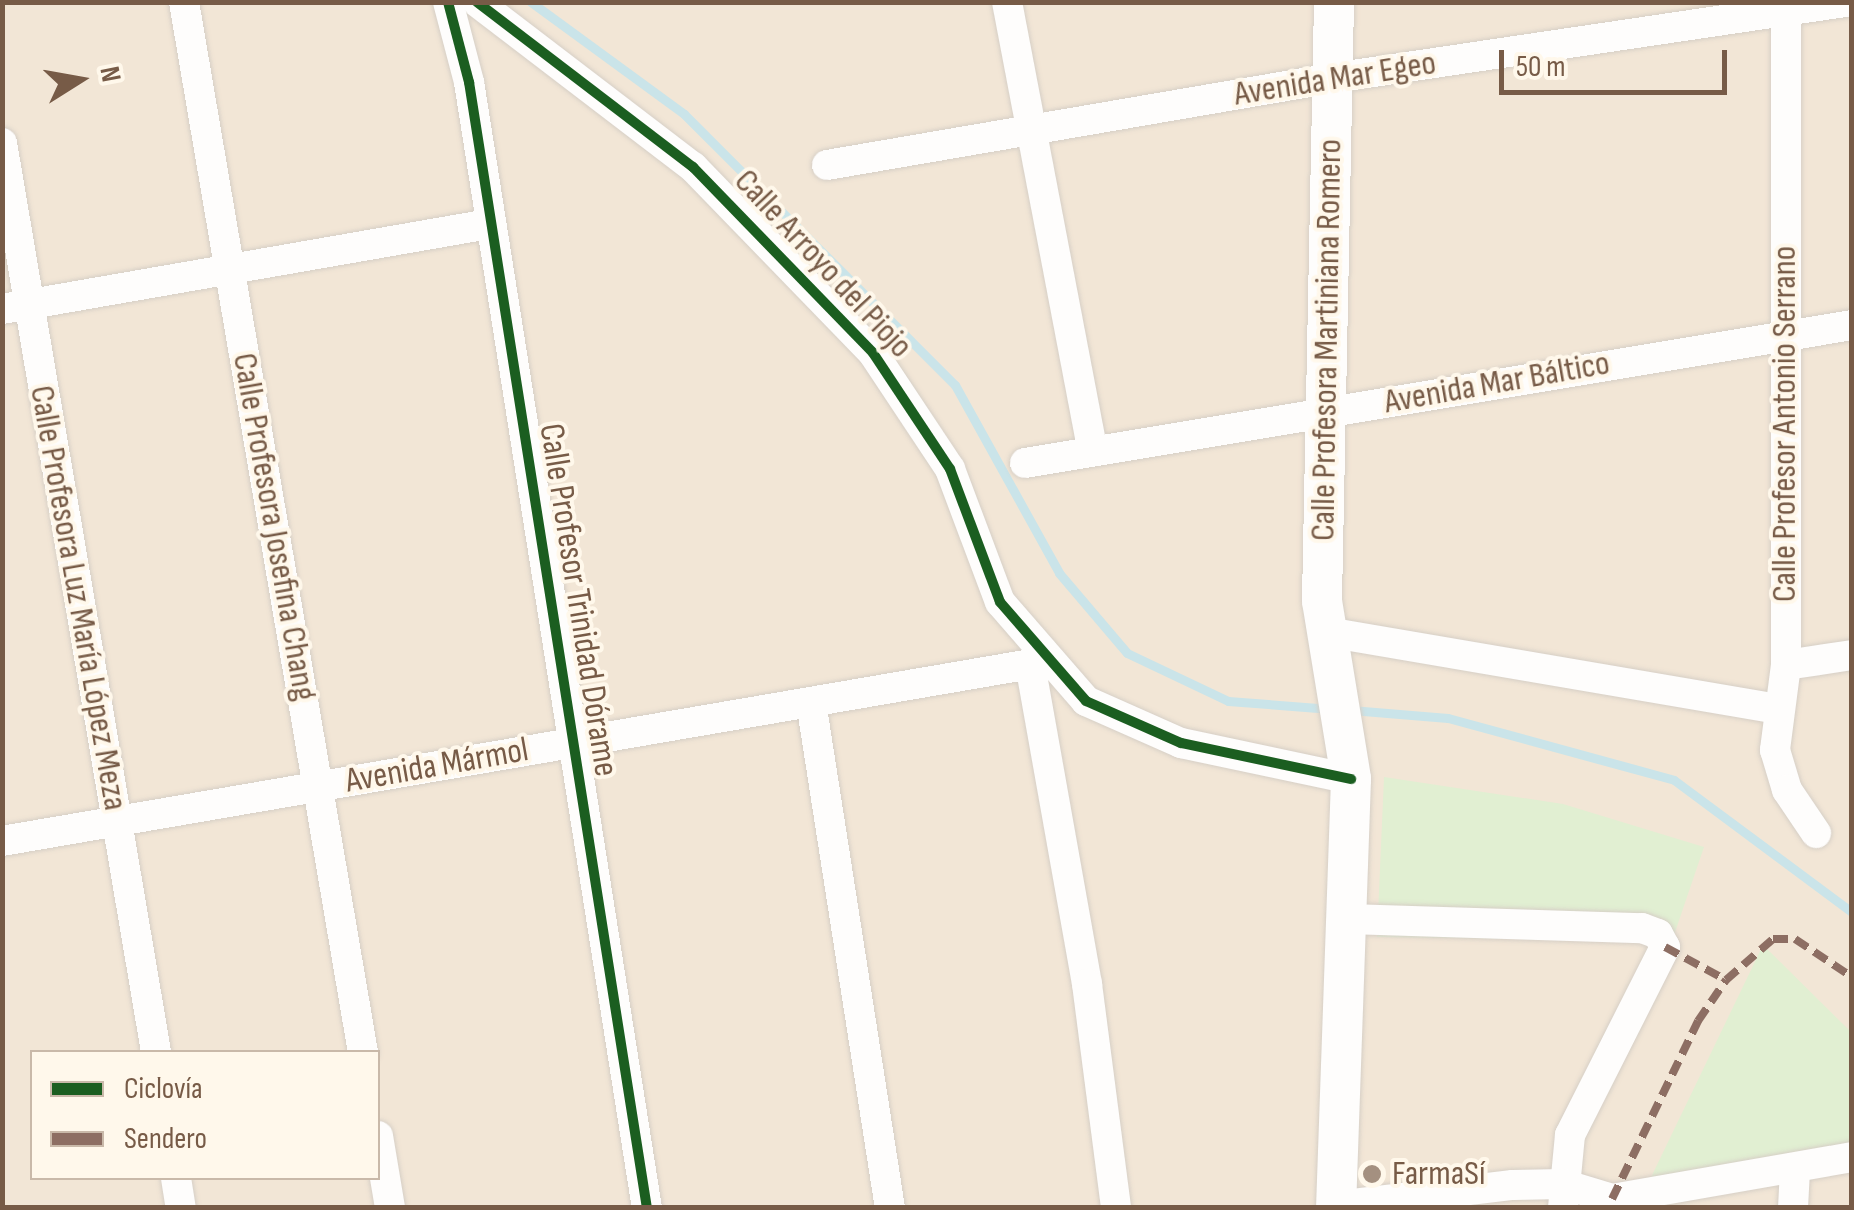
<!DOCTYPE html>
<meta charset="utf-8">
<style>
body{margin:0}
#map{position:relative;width:1854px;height:1210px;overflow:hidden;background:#f8f3e9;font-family:"Sofia Sans Condensed",sans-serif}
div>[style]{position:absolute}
.residential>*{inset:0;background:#f2e6d6}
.green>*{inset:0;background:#e1efd2}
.stream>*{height:9px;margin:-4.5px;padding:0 4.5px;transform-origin:4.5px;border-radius:4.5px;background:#cae4e9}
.roads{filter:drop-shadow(0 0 2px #d6cfc6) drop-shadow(0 0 2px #d6cfc6)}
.street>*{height:30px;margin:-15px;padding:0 15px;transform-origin:15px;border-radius:15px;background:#fefdfc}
.secondary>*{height:40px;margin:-20px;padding:0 20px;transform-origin:20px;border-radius:20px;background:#fefdfc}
.quiet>*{height:8px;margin-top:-4px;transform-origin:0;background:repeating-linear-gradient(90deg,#8d6e63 0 15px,transparent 0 23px)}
.cycleway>*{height:10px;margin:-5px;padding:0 5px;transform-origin:5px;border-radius:5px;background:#1b5e20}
.dots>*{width:28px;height:28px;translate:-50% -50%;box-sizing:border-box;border:5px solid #fff8eb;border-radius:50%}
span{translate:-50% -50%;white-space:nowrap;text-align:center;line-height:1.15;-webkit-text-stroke:8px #fff8eb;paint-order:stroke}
.street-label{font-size:35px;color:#775b47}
.poi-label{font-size:35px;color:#775b47}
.left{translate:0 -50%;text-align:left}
.frame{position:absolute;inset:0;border:5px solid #775b47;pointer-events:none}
.legend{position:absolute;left:30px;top:1050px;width:350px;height:130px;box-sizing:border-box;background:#fff8eb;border:2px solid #c9b9a9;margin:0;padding:12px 18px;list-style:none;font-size:30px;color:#775b47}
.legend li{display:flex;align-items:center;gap:20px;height:50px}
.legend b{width:50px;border:2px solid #c9b9a9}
.north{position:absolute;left:30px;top:30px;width:100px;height:100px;-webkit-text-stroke:8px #fff8eb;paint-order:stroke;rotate:79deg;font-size:28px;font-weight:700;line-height:40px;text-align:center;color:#775b47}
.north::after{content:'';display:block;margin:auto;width:35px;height:45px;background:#775b47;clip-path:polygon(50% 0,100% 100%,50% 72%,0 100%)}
.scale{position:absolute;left:1499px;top:50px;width:228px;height:45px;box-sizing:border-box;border:5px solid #775b47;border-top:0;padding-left:12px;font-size:30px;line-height:35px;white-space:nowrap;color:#775b47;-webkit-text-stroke:8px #fff8eb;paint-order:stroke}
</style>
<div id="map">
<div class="residential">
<div style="clip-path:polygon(evenodd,2px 3px,1851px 3px,1851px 1207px,3px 1207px,2px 3px,32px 1052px,378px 1052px,378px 1178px,32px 1178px,32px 1052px)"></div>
</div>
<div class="green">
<div style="clip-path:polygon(1384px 777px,1563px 804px,1704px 847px,1672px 941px,1377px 937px)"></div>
<div style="clip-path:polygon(1763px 945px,1851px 1032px,1851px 1150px,1642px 1196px)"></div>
</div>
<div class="stream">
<div style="left:531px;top:2px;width:190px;rotate:36.2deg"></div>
<div style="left:684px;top:114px;width:383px;rotate:45deg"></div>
<div style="left:955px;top:385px;width:215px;rotate:61deg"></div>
<div style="left:1059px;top:573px;width:105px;rotate:49.6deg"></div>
<div style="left:1127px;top:653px;width:112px;rotate:25.4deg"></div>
<div style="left:1228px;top:701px;width:103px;rotate:4.4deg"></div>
<div style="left:1351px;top:710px;width:97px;rotate:4.7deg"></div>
<div style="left:1448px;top:718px;width:234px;rotate:15.3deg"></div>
<div style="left:1674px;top:780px;width:222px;rotate:36.6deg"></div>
</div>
<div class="roads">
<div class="street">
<div style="left:184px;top:2px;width:1065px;rotate:80.33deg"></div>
<div style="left:448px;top:2px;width:83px;rotate:75.3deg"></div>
<div style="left:469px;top:82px;width:1140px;rotate:81.02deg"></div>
<div style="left:477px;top:2px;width:272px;rotate:37.4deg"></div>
<div style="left:693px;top:167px;width:259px;rotate:45.9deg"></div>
<div style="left:873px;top:353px;width:139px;rotate:56.4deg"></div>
<div style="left:950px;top:469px;width:142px;rotate:69.4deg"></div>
<div style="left:1000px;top:602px;width:131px;rotate:49deg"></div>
<div style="left:1086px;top:701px;width:104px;rotate:23.9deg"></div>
<div style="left:1181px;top:743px;width:174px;rotate:12deg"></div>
<div style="left:1007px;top:2px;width:455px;rotate:79.2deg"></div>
<div style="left:1786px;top:2px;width:663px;rotate:90deg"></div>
<div style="left:1786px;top:665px;width:86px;rotate:97.4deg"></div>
<div style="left:1775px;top:750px;width:42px;rotate:73.3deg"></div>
<div style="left:1787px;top:790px;width:52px;rotate:56deg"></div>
<div style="left:2px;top:143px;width:922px;rotate:80.38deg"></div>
<div style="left:827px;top:165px;width:513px;rotate:-9.76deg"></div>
<div style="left:1333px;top:78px;width:518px;rotate:-8.44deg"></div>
<div style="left:2px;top:309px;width:496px;rotate:-9.9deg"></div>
<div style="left:1025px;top:463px;width:838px;rotate:-9.47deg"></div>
<div style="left:1327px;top:632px;width:456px;rotate:9.7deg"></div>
<div style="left:1030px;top:664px;width:325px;rotate:79.9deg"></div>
<div style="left:1087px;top:984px;width:226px;rotate:82.6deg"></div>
<div style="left:1786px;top:665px;width:67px;rotate:-8.6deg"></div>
<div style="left:811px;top:702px;width:512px;rotate:81.13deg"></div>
<div style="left:2px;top:841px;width:1061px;rotate:-9.76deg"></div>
<div style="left:1348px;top:919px;width:294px;rotate:1.8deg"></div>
<div style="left:1642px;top:928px;width:17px;rotate:21deg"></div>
<div style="left:1658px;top:934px;width:15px;rotate:62deg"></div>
<div style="left:1665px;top:947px;width:211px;rotate:116.8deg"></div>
<div style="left:1570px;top:1135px;width:73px;rotate:95.5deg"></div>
<div style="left:378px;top:1136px;width:73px;rotate:80.5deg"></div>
<div style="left:176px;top:1178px;width:30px;rotate:81deg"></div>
<div style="left:1336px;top:1206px;width:178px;rotate:-6.8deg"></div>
<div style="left:1513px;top:1185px;width:50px;rotate:-1.1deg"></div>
<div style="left:1563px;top:1184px;width:51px;rotate:17deg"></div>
<div style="left:1595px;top:1207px;width:19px;rotate:-25deg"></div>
<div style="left:1612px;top:1199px;width:244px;rotate:-9.9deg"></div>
<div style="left:1793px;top:1208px;width:38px;rotate:-87deg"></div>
</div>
<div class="secondary">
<div style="left:1334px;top:2px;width:599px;rotate:91.15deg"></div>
<div style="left:1322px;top:601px;width:180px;rotate:80.7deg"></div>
<div style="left:1351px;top:779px;width:429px;rotate:92deg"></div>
</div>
</div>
<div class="quiet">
<div style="left:1665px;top:947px;width:69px;rotate:28.4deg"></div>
<div style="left:1726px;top:980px;width:62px;rotate:-41.1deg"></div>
<div style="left:1773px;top:939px;width:22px"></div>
<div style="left:1795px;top:939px;width:69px;rotate:33.7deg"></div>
<div style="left:1612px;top:1199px;width:198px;rotate:-64.2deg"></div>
<div style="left:1698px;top:1021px;width:50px;rotate:-55.7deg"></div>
</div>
<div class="cycleway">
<div style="left:448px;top:2px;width:83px;rotate:75.3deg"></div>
<div style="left:469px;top:82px;width:1140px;rotate:81.02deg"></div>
<div style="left:477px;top:2px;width:272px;rotate:37.4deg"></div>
<div style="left:693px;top:167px;width:259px;rotate:45.9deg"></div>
<div style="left:873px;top:353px;width:139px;rotate:56.4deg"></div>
<div style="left:950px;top:469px;width:142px;rotate:69.4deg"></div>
<div style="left:1000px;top:602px;width:131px;rotate:49deg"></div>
<div style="left:1086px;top:701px;width:104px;rotate:23.9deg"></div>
<div style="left:1181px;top:743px;width:174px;rotate:12deg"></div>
</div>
<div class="dots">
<div style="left:1372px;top:1174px;background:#a49080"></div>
</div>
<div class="street-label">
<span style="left:1335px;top:79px;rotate:-9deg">Avenida Mar Egeo</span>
<span style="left:823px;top:264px;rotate:47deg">Calle Arroyo del Piojo</span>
<span style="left:1327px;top:340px;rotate:-89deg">Calle Profesora Martiniana Romero</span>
<span style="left:1497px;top:383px;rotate:-10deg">Avenida Mar Báltico</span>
<span style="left:1785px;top:424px;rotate:-90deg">Calle Profesor Antonio Serrano</span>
<span style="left:274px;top:527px;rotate:80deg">Calle Profesora Josefina Chang</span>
<span style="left:78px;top:598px;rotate:80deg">Calle Profesora Luz María López Meza</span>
<span style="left:578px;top:600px;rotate:81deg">Calle Profesor Trinidad Dórame</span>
<span style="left:437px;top:766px;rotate:-10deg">Avenida Mármol</span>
</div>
<div class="poi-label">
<span class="left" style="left:1392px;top:1174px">FarmaSí</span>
</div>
<div class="frame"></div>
<ul class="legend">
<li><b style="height:12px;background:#1b5e20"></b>Ciclovía</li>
<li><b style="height:12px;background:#8d6e63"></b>Sendero</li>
</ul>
<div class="north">N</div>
<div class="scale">50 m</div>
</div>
